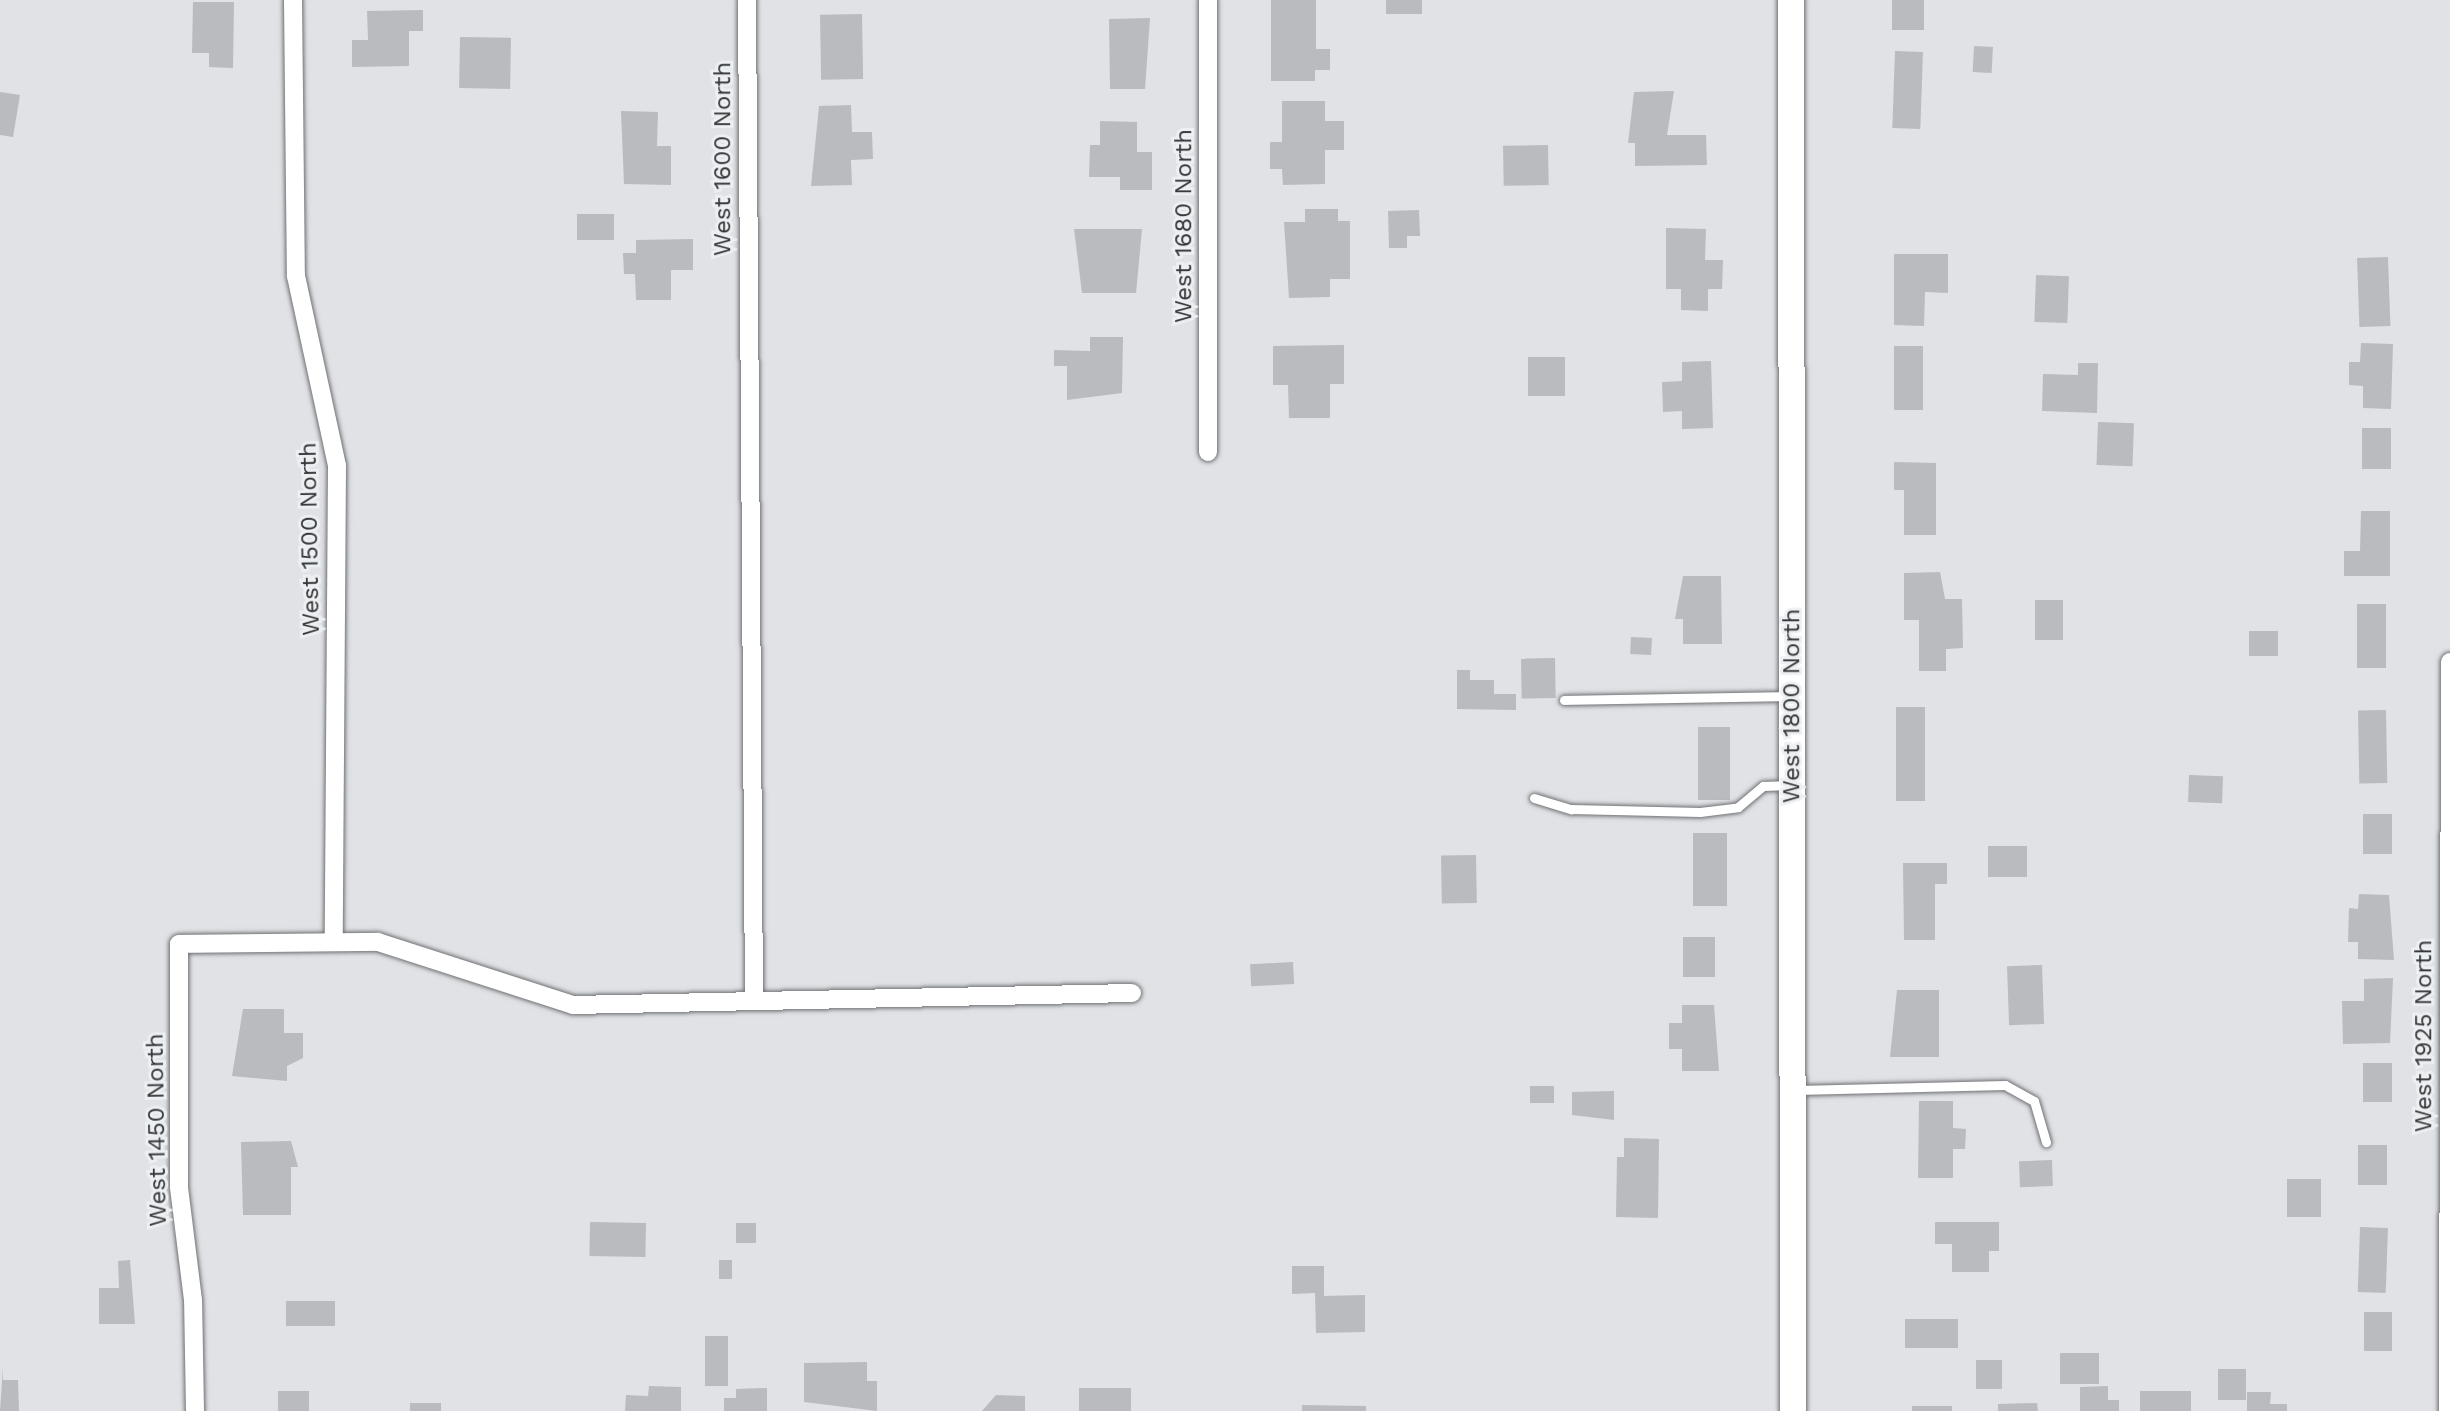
<!DOCTYPE html>
<style>
body{margin:0}
#map{position:relative;width:2450px;height:1411px;overflow:hidden;background:#e0e2e5;font-family:"Work Sans",sans-serif}
div>[style]{position:absolute}
.building>*{inset:0;background:#b9bbbe;transform-origin:0 0}
.roads{filter:drop-shadow(0 0 2px #6f7174) drop-shadow(0 0 2px #6f7174)}
.lane>*{height:9px;margin:-4.5px;padding:0 4.5px;transform-origin:4.5px;border-radius:4.5px;background:#fff}
.street>*{height:18px;margin:-9px;padding:0 9px;transform-origin:9px;border-radius:9px;background:#fff}
.secondary>*{height:26px;margin:-13px;padding:0 13px;transform-origin:13px;border-radius:13px;background:#fff}
span{translate:-50% -50%;white-space:nowrap;text-align:center;line-height:1.15;-webkit-text-stroke:6px #edf0f3;paint-order:stroke}
.street-label{font-size:24px;color:#353637}
</style>
<div id="map">
<div class="building">
<div style="clip-path:polygon(1271px 0,1316px 0,1316px 49px,1330px 49px,1330px 70px,1315px 70px,1315px 81px,1271px 81px)"></div>
<div style="left:1386px;top:0;width:36px;height:14px"></div>
<div style="left:1892px;top:0;width:32px;height:30px"></div>
<div style="clip-path:polygon(193px 2px,234px 2px,233px 68px,209px 67px,209px 53px,192px 53px)"></div>
<div style="clip-path:polygon(423px 10px,423px 31px,409px 31px,409px 66px,352px 67px,352px 40px,368px 40px,367px 11px)"></div>
<div style="left:862px;top:14px;width:65px;height:42px;rotate:89deg"></div>
<div style="clip-path:polygon(1150px 18px,1145px 89px,1110px 89px,1109px 19px)"></div>
<div style="left:460px;top:37px;width:51px;height:51px;rotate:1deg"></div>
<div style="left:1974px;top:46px;width:19px;height:26px;rotate:3deg"></div>
<div style="left:1895px;top:51px;width:28px;height:77px;rotate:2deg"></div>
<div style="clip-path:polygon(1674px 91px,1667px 135px,1706px 135px,1707px 165px,1635px 166px,1635px 143px,1628px 143px,1634px 92px)"></div>
<div style="clip-path:polygon(0 92px,20px 95px,13px 137px,0 135px)"></div>
<div style="clip-path:polygon(1282px 101px,1325px 101px,1325px 121px,1344px 121px,1344px 150px,1325px 150px,1325px 184px,1283px 185px,1282px 169px,1270px 169px,1270px 142px,1282px 142px)"></div>
<div style="clip-path:polygon(851px 105px,852px 132px,872px 132px,873px 159px,851px 160px,852px 185px,811px 186px,819px 106px)"></div>
<div style="clip-path:polygon(621px 111px,658px 112px,657px 146px,671px 146px,671px 185px,624px 184px)"></div>
<div style="clip-path:polygon(1100px 121px,1137px 122px,1137px 152px,1152px 152px,1152px 190px,1120px 190px,1120px 177px,1089px 177px,1090px 145px,1100px 145px)"></div>
<div style="left:1548px;top:145px;width:40px;height:45px;rotate:89deg"></div>
<div style="clip-path:polygon(1305px 209px,1338px 209px,1338px 221px,1350px 221px,1350px 279px,1330px 279px,1330px 297px,1289px 298px,1284px 222px,1305px 222px)"></div>
<div style="clip-path:polygon(1419px 210px,1420px 236px,1407px 236px,1407px 248px,1389px 248px,1388px 211px)"></div>
<div style="left:614px;top:214px;width:26px;height:37px;rotate:90deg"></div>
<div style="clip-path:polygon(1666px 228px,1706px 229px,1705px 260px,1723px 260px,1722px 289px,1708px 289px,1708px 311px,1681px 310px,1681px 289px,1666px 289px)"></div>
<div style="clip-path:polygon(1074px 229px,1142px 229px,1136px 293px,1082px 293px)"></div>
<div style="clip-path:polygon(693px 239px,693px 270px,671px 270px,671px 300px,636px 300px,635px 274px,624px 274px,623px 253px,636px 253px,636px 240px)"></div>
<div style="clip-path:polygon(1894px 254px,1948px 254px,1948px 293px,1925px 292px,1924px 326px,1894px 325px)"></div>
<div style="left:2388px;top:257px;width:69px;height:31px;rotate:88deg"></div>
<div style="left:2036px;top:275px;width:33px;height:47px;rotate:2deg"></div>
<div style="clip-path:polygon(1090px 337px,1123px 337px,1122px 393px,1067px 400px,1067px 366px,1054px 366px,1054px 350px,1090px 351px)"></div>
<div style="clip-path:polygon(2361px 343px,2393px 344px,2391px 409px,2363px 408px,2363px 386px,2349px 385px,2349px 362px,2360px 362px)"></div>
<div style="clip-path:polygon(1344px 345px,1344px 384px,1330px 384px,1330px 418px,1289px 418px,1288px 385px,1273px 385px,1273px 346px)"></div>
<div style="left:1894px;top:346px;width:29px;height:64px"></div>
<div style="left:1528px;top:357px;width:37px;height:39px"></div>
<div style="clip-path:polygon(1711px 361px,1713px 428px,1682px 429px,1682px 411px,1663px 412px,1662px 382px,1682px 381px,1682px 362px)"></div>
<div style="clip-path:polygon(2078px 363px,2098px 363px,2097px 413px,2042px 411px,2043px 374px,2078px 375px)"></div>
<div style="left:2098px;top:422px;width:36px;height:43px;rotate:2deg"></div>
<div style="left:2362px;top:428px;width:29px;height:41px"></div>
<div style="clip-path:polygon(1894px 462px,1936px 463px,1936px 535px,1904px 535px,1904px 490px,1894px 490px)"></div>
<div style="clip-path:polygon(2361px 511px,2390px 511px,2390px 576px,2344px 576px,2344px 551px,2360px 551px)"></div>
<div style="clip-path:polygon(1940px 572px,1945px 599px,1962px 599px,1963px 648px,1946px 649px,1946px 671px,1919px 671px,1919px 620px,1904px 620px,1904px 573px)"></div>
<div style="clip-path:polygon(1683px 576px,1721px 576px,1722px 644px,1683px 644px,1683px 619px,1675px 619px)"></div>
<div style="left:2035px;top:600px;width:28px;height:40px"></div>
<div style="left:2357px;top:604px;width:29px;height:64px"></div>
<div style="left:2249px;top:631px;width:29px;height:25px"></div>
<div style="left:1631px;top:637px;width:21px;height:17px;rotate:3deg"></div>
<div style="left:1555px;top:658px;width:40px;height:34px;rotate:89deg"></div>
<div style="clip-path:polygon(1457px 670px,1470px 670px,1470px 680px,1494px 680px,1494px 694px,1516px 694px,1516px 710px,1457px 709px)"></div>
<div style="left:1896px;top:707px;width:29px;height:94px"></div>
<div style="left:2386px;top:710px;width:73px;height:28px;rotate:89deg"></div>
<div style="left:1698px;top:727px;width:32px;height:73px"></div>
<div style="left:2189px;top:775px;width:34px;height:27px;rotate:2deg"></div>
<div style="left:2363px;top:814px;width:29px;height:40px"></div>
<div style="left:1693px;top:833px;width:34px;height:73px"></div>
<div style="left:1988px;top:846px;width:39px;height:31px"></div>
<div style="left:1476px;top:855px;width:48px;height:35px;rotate:89deg"></div>
<div style="clip-path:polygon(1903px 863px,1947px 863px,1947px 884px,1935px 884px,1935px 940px,1904px 940px)"></div>
<div style="clip-path:polygon(2359px 894px,2389px 895px,2394px 960px,2358px 959px,2358px 942px,2348px 942px,2349px 908px,2358px 909px)"></div>
<div style="left:1683px;top:937px;width:32px;height:40px"></div>
<div style="left:1293px;top:962px;width:22px;height:43px;rotate:87deg"></div>
<div style="left:2042px;top:965px;width:59px;height:35px;rotate:88deg"></div>
<div style="clip-path:polygon(2393px 978px,2390px 1043px,2343px 1044px,2342px 1001px,2364px 1001px,2364px 979px)"></div>
<div style="clip-path:polygon(1897px 990px,1939px 990px,1939px 1057px,1890px 1057px)"></div>
<div style="clip-path:polygon(1682px 1005px,1714px 1005px,1719px 1071px,1682px 1071px,1682px 1049px,1669px 1049px,1669px 1023px,1682px 1023px)"></div>
<div style="clip-path:polygon(243px 1009px,284px 1009px,284px 1033px,303px 1033px,303px 1058px,287px 1066px,287px 1081px,232px 1076px)"></div>
<div style="left:2363px;top:1063px;width:29px;height:39px"></div>
<div style="left:1530px;top:1086px;width:24px;height:17px"></div>
<div style="clip-path:polygon(1614px 1091px,1614px 1120px,1572px 1115px,1572px 1092px)"></div>
<div style="clip-path:polygon(1919px 1101px,1953px 1101px,1953px 1128px,1966px 1129px,1965px 1149px,1953px 1149px,1953px 1178px,1918px 1178px)"></div>
<div style="clip-path:polygon(1624px 1138px,1659px 1139px,1658px 1218px,1616px 1217px,1617px 1157px,1624px 1157px)"></div>
<div style="clip-path:polygon(291px 1141px,298px 1167px,291px 1167px,291px 1215px,243px 1215px,241px 1142px)"></div>
<div style="left:2387px;top:1145px;width:40px;height:29px;rotate:90deg"></div>
<div style="left:2052px;top:1160px;width:26px;height:33px;rotate:88deg"></div>
<div style="left:2287px;top:1179px;width:34px;height:38px"></div>
<div style="left:590px;top:1222px;width:56px;height:34px;rotate:1deg"></div>
<div style="clip-path:polygon(1935px 1222px,1999px 1222px,1999px 1251px,1989px 1251px,1989px 1272px,1952px 1272px,1952px 1244px,1935px 1244px)"></div>
<div style="left:736px;top:1223px;width:20px;height:20px"></div>
<div style="left:2360px;top:1227px;width:28px;height:65px;rotate:2deg"></div>
<div style="clip-path:polygon(130px 1260px,135px 1324px,99px 1324px,99px 1288px,119px 1288px,118px 1261px)"></div>
<div style="left:719px;top:1260px;width:13px;height:19px"></div>
<div style="clip-path:polygon(1292px 1266px,1324px 1266px,1324px 1296px,1365px 1295px,1365px 1332px,1316px 1333px,1315px 1293px,1292px 1294px)"></div>
<div style="left:335px;top:1301px;width:25px;height:49px;rotate:90deg"></div>
<div style="left:2364px;top:1312px;width:28px;height:39px"></div>
<div style="left:1905px;top:1319px;width:53px;height:29px"></div>
<div style="left:705px;top:1336px;width:23px;height:50px"></div>
<div style="left:2099px;top:1353px;width:31px;height:39px;rotate:90deg"></div>
<div style="left:1976px;top:1360px;width:26px;height:29px"></div>
<div style="clip-path:polygon(867px 1362px,867px 1381px,877px 1381px,877px 1411px,804px 1402px,804px 1363px)"></div>
<div style="clip-path:polygon(3px 1367px,3px 1380px,18px 1380px,19px 1411px,0 1411px)"></div>
<div style="left:2218px;top:1369px;width:28px;height:31px"></div>
<div style="clip-path:polygon(649px 1386px,681px 1387px,681px 1411px,625px 1411px,626px 1395px,648px 1396px)"></div>
<div style="clip-path:polygon(2108px 1386px,2108px 1400px,2119px 1400px,2119px 1411px,2080px 1411px,2080px 1387px)"></div>
<div style="clip-path:polygon(767px 1388px,767px 1411px,724px 1411px,724px 1398px,736px 1398px,736px 1389px)"></div>
<div style="left:1131px;top:1388px;width:23px;height:52px;rotate:90deg"></div>
<div style="left:278px;top:1391px;width:31px;height:20px"></div>
<div style="left:2191px;top:1391px;width:20px;height:51px;rotate:90deg"></div>
<div style="clip-path:polygon(2247px 1392px,2271px 1392px,2270px 1404px,2287px 1404px,2287px 1411px,2247px 1411px)"></div>
<div style="clip-path:polygon(996px 1395px,1025px 1396px,1025px 1411px,982px 1411px)"></div>
<div style="left:410px;top:1403px;width:31px;height:8px"></div>
<div style="clip-path:polygon(2037px 1403px,2038px 1411px,1998px 1411px,1998px 1404px)"></div>
<div style="clip-path:polygon(1302px 1405px,1366px 1406px,1366px 1411px,1302px 1411px)"></div>
<div style="left:1912px;top:1406px;width:40px;height:5px"></div>
</div>
<div class="roads">
<div class="lane">
<div style="left:1564px;top:700px;width:224px;rotate:-1deg"></div>
<div style="left:1534px;top:798px;width:39px;rotate:17deg"></div>
<div style="left:1571px;top:809px;width:129px;rotate:1.3deg"></div>
<div style="left:1700px;top:812px;width:38px;rotate:-7deg"></div>
<div style="left:1738px;top:807px;width:33px;rotate:-40deg"></div>
<div style="left:1763px;top:786px;width:26px;rotate:-2deg"></div>
<div style="left:1797px;top:1090px;width:208px;rotate:-1.4deg"></div>
<div style="left:2005px;top:1085px;width:33px;rotate:29deg"></div>
<div style="left:2034px;top:1101px;width:43px;rotate:73.7deg"></div>
</div>
<div class="street">
<div style="left:293px;top:0;width:276px;rotate:89.4deg"></div>
<div style="left:296px;top:276px;width:194px;rotate:77.8deg"></div>
<div style="left:337px;top:466px;width:473px;rotate:90.4deg"></div>
<div style="left:747px;top:0;width:1001px;rotate:89.6deg"></div>
<div style="left:1208px;top:0;width:452px;rotate:90deg"></div>
<div style="left:195px;top:1411px;width:111px;rotate:-91deg"></div>
<div style="left:193px;top:1300px;width:114px;rotate:-97.1deg"></div>
<div style="left:179px;top:1187px;width:243px;rotate:-90deg"></div>
<div style="left:179px;top:944px;width:199px;rotate:-0.6deg"></div>
<div style="left:378px;top:942px;width:205px;rotate:17.9deg"></div>
<div style="left:573px;top:1005px;width:559px;rotate:-1.23deg"></div>
<div style="left:2448px;top:1411px;width:749px;rotate:-89.85deg"></div>
</div>
<div class="secondary">
<div style="left:1791px;top:0;width:1411px;rotate:89.92deg"></div>
</div>
</div>
<div class="street-label">
<span style="left:723px;top:159px;rotate:-90deg">West 1600 North</span>
<span style="left:1184px;top:226px;rotate:-90deg">West 1680 North</span>
<span style="left:310px;top:539px;rotate:-91deg">West 1500 North</span>
<span style="left:1792px;top:706px;rotate:-90deg">West 1800 North</span>
<span style="left:2424px;top:1036px;rotate:-90deg">West 1925 North</span>
<span style="left:157px;top:1130px;rotate:-91deg">West 1450 North</span>
</div>
</div>
